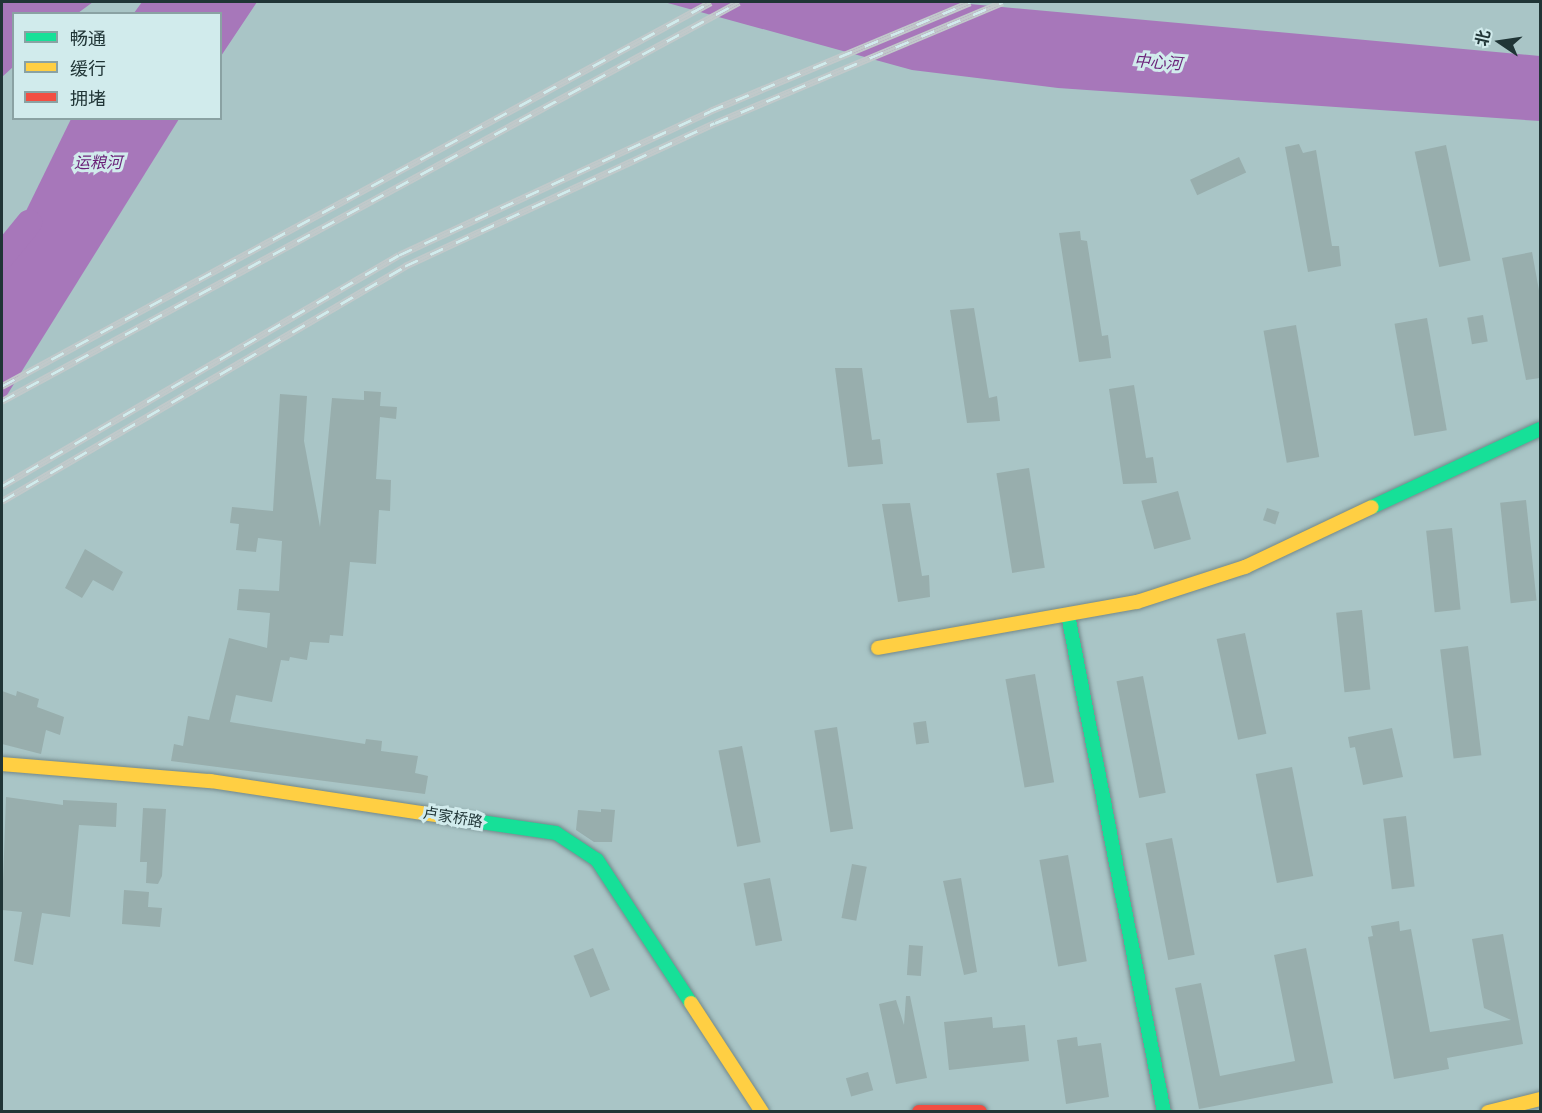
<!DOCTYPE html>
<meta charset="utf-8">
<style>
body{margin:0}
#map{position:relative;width:1542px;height:1113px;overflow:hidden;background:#a9c5c6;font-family:Manrope,"Noto Sans SC",sans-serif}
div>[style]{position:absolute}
.water>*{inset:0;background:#a777ba}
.river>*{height:26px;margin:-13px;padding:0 13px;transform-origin:13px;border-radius:13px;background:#a777ba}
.building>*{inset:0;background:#98aead;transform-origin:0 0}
.roads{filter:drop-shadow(0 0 2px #72888a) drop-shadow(0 0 2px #72888a)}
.fast>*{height:14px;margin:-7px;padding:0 7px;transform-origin:7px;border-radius:7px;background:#16e098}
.slow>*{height:14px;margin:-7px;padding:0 7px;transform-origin:7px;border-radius:7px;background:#ffcf43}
.jam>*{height:14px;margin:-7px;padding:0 7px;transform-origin:7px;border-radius:7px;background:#f24e42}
.rail>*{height:7px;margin-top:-3.5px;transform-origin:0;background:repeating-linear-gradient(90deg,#d1ebec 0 14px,#c1c9ca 0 28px);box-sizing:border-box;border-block:2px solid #c1c9ca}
span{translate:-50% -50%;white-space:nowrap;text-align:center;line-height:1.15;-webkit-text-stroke:6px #d1ebec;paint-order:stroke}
.street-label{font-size:15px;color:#203536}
.water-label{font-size:16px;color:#691e77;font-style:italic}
.frame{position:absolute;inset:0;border:3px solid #203536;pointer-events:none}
.legend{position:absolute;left:12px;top:12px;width:210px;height:108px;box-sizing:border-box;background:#d1ebec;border:2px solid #8aa2a3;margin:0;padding:8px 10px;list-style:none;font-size:18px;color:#203536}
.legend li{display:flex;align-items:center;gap:12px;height:30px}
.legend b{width:30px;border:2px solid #8aa2a3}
.north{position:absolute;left:1470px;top:12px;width:60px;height:60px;-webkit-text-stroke:4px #d1ebec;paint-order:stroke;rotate:283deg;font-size:16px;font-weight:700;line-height:24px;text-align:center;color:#203536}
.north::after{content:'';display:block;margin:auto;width:21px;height:27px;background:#203536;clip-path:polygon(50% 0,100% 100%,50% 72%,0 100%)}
</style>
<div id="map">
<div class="water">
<div style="clip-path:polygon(2px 2px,93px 2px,78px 13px,14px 14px,13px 67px,2px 77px)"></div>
<div style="clip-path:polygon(142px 2px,257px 2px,221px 56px,220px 14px,134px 13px)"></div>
<div style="clip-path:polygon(664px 2px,948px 2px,1540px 56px,1540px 121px,1058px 88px,912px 70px)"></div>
<div style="clip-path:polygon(71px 119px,179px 119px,2px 403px,2px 260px)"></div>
</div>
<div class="river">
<div style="left:2px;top:256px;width:43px;rotate:-50.7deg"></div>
</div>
<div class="building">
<div style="clip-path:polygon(1299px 144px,1303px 153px,1316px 150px,1332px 246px,1339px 246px,1341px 266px,1308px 272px,1285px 147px)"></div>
<div style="left:1446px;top:145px;width:118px;height:32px;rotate:78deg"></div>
<div style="left:1239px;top:157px;width:17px;height:54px;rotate:65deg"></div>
<div style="clip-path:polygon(1080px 231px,1081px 240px,1087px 241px,1102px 336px,1108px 335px,1111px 358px,1079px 362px,1059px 233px)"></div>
<div style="clip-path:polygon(1532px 252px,1540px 296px,1540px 378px,1526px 380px,1502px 258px)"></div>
<div style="clip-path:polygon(974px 308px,989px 398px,997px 396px,1000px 421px,967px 423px,950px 310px)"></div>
<div style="left:1483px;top:315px;width:27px;height:16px;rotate:80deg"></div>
<div style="left:1427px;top:318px;width:114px;height:33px;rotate:80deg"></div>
<div style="left:1296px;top:325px;width:134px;height:33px;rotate:80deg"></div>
<div style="clip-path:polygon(835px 368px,862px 368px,872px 440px,880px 439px,883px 464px,848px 467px)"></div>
<div style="clip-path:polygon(1134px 385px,1146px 458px,1153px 457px,1157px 483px,1123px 484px,1109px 389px)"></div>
<div style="clip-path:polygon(364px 391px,381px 392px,380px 406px,397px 407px,396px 419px,380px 417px,376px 479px,391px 480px,390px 511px,379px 510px,376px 564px,350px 562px,343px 636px,330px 635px,329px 643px,310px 642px,307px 660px,290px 657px,289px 661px,281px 660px,272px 702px,236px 695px,230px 722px,365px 744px,366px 739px,382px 741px,381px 751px,418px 756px,415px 773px,428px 776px,425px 794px,171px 761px,174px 744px,183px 746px,188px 716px,209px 720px,229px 638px,267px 648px,270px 613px,237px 610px,239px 589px,279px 591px,282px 541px,258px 538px,256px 552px,236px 550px,239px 524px,230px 523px,232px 507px,273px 511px,280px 394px,307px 396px,304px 441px,320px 527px,332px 398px,364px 400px)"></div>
<div style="left:1029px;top:468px;width:101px;height:33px;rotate:81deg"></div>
<div style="left:1178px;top:491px;width:50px;height:38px;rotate:75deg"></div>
<div style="left:1526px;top:500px;width:101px;height:26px;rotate:84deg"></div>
<div style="clip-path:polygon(910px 503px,922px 576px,929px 575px,930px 597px,898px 602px,882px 504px)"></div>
<div style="left:1267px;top:508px;width:13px;height:13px;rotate:18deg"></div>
<div style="left:1452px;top:528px;width:82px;height:26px;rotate:84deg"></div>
<div style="clip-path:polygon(85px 549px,123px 572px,113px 591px,93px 580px,82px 598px,65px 588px)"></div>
<div style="left:1362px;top:610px;width:80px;height:26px;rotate:84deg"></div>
<div style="left:1245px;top:633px;width:103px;height:29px;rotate:78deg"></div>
<div style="left:1468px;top:646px;width:110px;height:28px;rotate:83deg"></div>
<div style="left:1035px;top:674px;width:110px;height:30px;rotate:80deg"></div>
<div style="left:1143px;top:676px;width:119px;height:27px;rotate:79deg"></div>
<div style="clip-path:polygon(2px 691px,16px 696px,17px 691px,39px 699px,37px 707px,64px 717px,60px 735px,46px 730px,41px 754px,2px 744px)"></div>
<div style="left:926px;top:721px;width:22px;height:13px;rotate:82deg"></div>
<div style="left:837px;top:727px;width:103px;height:23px;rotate:81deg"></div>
<div style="clip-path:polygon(1392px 728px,1403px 777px,1363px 785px,1355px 747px,1350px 748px,1348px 737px)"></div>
<div style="left:742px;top:746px;width:98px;height:24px;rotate:79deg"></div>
<div style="left:1292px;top:767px;width:111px;height:37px;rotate:79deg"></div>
<div style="clip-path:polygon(6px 797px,63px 805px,63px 800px,117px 803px,116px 827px,79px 825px,70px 917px,42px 913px,33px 965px,14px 961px,22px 912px,2px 910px)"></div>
<div style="clip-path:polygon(143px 808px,166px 809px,162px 876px,158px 884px,146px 883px,147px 862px,140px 862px)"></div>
<div style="clip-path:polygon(601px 809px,615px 810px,612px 842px,594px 842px,576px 830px,578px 810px,601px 812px)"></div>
<div style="left:1406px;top:816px;width:71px;height:23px;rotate:83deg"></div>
<div style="left:1172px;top:838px;width:119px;height:27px;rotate:79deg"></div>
<div style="left:1068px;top:855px;width:108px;height:29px;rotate:80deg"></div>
<div style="left:852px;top:864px;width:15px;height:55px;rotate:11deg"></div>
<div style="left:770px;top:878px;width:64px;height:27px;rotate:79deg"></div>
<div style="clip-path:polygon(961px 878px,977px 972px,964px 975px,943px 881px)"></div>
<div style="clip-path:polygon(124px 890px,149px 892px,148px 907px,162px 908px,160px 927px,122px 924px)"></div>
<div style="clip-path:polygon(1399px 921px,1400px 931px,1411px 929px,1430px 1032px,1511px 1020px,1484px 1008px,1472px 939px,1503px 934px,1523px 1044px,1447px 1058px,1449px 1069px,1394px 1079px,1368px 937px,1373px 936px,1371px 926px)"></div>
<div style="left:909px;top:945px;width:14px;height:30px;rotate:4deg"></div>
<div style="left:593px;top:948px;width:45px;height:21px;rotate:68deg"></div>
<div style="clip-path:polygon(1306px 948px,1333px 1083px,1199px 1109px,1175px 988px,1201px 983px,1220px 1076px,1295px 1061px,1274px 955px)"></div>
<div style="clip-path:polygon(906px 996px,910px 996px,927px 1078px,896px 1084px,879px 1004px,896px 1000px,904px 1025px)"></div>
<div style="clip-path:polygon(992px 1017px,993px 1028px,1025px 1025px,1029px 1061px,949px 1070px,944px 1022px)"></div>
<div style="clip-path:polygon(1077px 1037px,1078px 1046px,1101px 1043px,1109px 1097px,1066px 1104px,1057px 1040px)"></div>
<div style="left:868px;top:1072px;width:19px;height:23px;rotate:74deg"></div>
</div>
<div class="roads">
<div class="fast">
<div style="left:1372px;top:507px;width:185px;rotate:-24.9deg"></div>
<div style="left:1068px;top:615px;width:506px;rotate:79.07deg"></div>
<div style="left:460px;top:819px;width:97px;rotate:8.3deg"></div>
<div style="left:556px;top:833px;width:49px;rotate:33.4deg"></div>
<div style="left:597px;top:860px;width:171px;rotate:56.7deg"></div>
</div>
<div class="slow">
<div style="left:878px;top:648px;width:263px;rotate:-10.1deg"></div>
<div style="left:1137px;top:602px;width:114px;rotate:-18deg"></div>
<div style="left:1245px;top:567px;width:140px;rotate:-25.3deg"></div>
<div style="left:2px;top:764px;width:209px;rotate:4.7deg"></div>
<div style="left:210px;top:781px;width:253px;rotate:8.6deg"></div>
<div style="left:691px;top:1003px;width:130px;rotate:56.9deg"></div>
<div style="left:1488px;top:1112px;width:54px;rotate:-14deg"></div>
</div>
<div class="jam">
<div style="left:919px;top:1112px;width:61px"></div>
</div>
</div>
<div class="rail">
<div style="left:2px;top:386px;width:806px;rotate:-28.44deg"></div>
<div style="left:2px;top:401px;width:838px;rotate:-28.43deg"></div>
<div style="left:2px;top:486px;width:459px;rotate:-30.2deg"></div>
<div style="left:399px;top:255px;width:343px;rotate:-24.8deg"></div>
<div style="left:710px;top:111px;width:282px;rotate:-22.7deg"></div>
<div style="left:2px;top:501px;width:467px;rotate:-30.2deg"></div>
<div style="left:405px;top:266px;width:341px;rotate:-24.8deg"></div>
<div style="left:715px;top:123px;width:312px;rotate:-22.8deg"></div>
</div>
<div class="street-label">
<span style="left:453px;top:817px;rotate:9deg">卢家桥路</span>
</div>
<div class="water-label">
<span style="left:1158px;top:62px;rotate:4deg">中心河</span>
<span style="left:98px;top:162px">运粮河</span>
</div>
<div class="frame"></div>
<ul class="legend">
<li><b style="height:8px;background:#16e098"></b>畅通</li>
<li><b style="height:8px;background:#ffcf43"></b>缓行</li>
<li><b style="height:8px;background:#f24e42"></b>拥堵</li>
</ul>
<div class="north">北</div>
</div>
